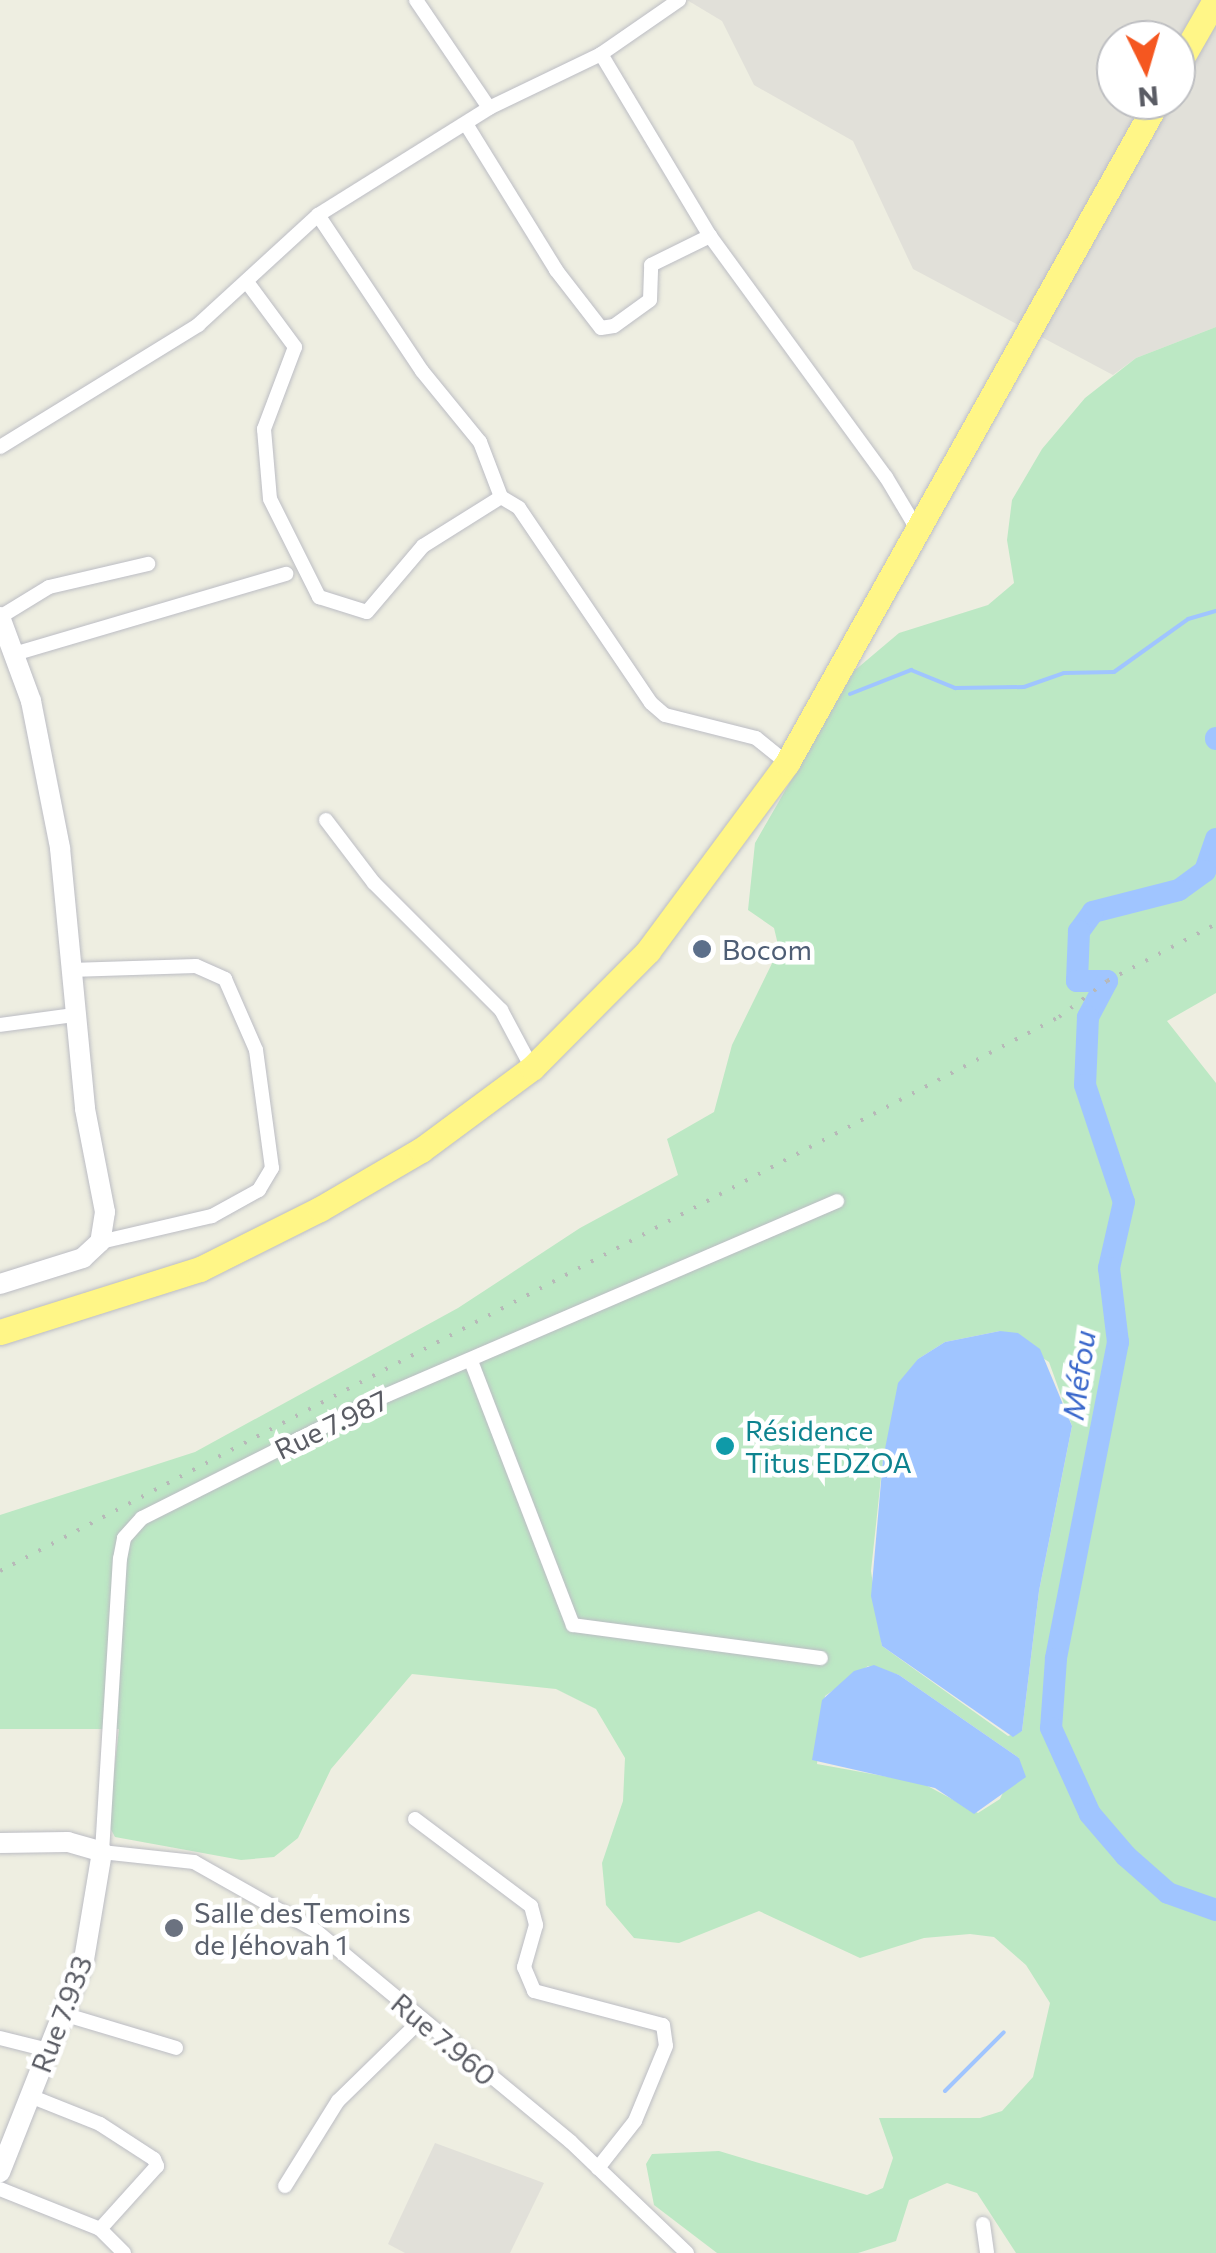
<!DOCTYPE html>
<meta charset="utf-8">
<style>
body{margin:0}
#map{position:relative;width:1216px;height:2253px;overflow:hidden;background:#eeeee1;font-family:Commissioner,sans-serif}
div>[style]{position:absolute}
.industrial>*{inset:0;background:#e1e0d9}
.green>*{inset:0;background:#bce8c4}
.water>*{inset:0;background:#a0c5ff}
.stream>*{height:4px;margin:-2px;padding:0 2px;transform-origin:2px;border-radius:2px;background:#a0c5ff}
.river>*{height:22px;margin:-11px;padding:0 11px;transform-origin:11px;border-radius:11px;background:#a0c5ff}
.roads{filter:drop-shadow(0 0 2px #bcbdc4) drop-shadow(0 0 2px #bcbdc4)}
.street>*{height:14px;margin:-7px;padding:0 7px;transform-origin:7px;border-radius:7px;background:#fff}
.secondary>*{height:20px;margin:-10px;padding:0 10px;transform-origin:10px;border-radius:10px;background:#fff}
.highway>*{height:25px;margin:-12.5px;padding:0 12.5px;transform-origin:12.5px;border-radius:12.5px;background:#fff687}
.rail>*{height:4px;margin-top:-2px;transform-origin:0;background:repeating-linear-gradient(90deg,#b7b8b8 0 2.5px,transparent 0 14.5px)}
.dots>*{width:28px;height:28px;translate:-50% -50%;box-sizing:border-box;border:5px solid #fff;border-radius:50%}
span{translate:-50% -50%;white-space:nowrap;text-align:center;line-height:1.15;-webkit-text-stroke:9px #fff;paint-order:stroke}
.service-label{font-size:28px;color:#4e5e75}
.left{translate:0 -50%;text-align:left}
.street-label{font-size:28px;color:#5a5c64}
.culture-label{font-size:28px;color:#0d838f}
.worship-label{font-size:28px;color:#5b616d}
.water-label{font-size:30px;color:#3a67cb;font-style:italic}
.north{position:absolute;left:1096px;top:20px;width:100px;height:100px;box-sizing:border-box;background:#fff;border:2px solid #bdbec1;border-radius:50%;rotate:175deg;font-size:28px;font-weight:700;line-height:40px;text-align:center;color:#5a5c64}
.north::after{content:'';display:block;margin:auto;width:35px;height:45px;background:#f55720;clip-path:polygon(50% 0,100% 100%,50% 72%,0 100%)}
</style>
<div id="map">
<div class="industrial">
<div style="clip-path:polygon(evenodd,687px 0,1216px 0,1216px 327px,1136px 358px,1113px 375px,913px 269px,853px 141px,754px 85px,722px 21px,687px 0,1116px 40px,1176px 40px,1176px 100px,1116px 100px,1116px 40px)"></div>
<div style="clip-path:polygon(435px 2143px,544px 2183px,510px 2253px,405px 2253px,388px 2244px)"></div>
</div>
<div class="green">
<div style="clip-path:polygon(evenodd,1216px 327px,1216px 993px,1167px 1021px,1216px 1083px,1216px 2253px,1016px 2253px,977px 2193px,947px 2183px,909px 2200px,896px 2241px,858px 2253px,717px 2253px,654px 2205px,646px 2164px,652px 2154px,719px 2151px,867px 2195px,883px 2188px,893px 2158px,879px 2118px,980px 2118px,1002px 2111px,1033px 2077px,1050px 2003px,1026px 1965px,994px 1937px,970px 1934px,924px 1938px,860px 1958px,759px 1911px,679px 1943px,634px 1938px,606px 1905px,602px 1863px,623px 1801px,625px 1758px,596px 1709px,556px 1689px,412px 1674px,331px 1769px,298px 1838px,274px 1857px,241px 1860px,115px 1837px,108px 1824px,119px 1729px,0 1729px,0 1515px,195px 1452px,458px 1308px,580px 1228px,678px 1175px,667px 1139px,714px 1112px,732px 1045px,779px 949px,774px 928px,748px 910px,755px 843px,854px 671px,899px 633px,988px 605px,1014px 583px,1007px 540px,1012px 500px,1042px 449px,1085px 398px,1136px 358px,1216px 327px,1000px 1331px,1049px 1362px,1072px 1426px,1039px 1591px,1022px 1731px,1008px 1736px,882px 1646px,871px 1571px,883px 1459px,918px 1359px,945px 1342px,1000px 1331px,1216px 327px,868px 1666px,899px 1675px,1019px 1758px,1000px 1799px,978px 1813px,922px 1783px,817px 1764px,825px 1696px,868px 1666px)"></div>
</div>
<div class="water">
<div style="clip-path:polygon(1000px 1331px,1018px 1333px,1040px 1349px,1072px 1426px,1039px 1591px,1022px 1731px,1013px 1737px,882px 1646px,871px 1596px,883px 1459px,898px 1383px,918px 1359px,945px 1342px)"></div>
<div style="clip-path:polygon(874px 1665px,899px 1675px,1019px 1758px,1026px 1777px,974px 1814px,935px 1788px,812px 1760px,822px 1700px,854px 1671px)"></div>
</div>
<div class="stream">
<div style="left:850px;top:694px;width:66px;rotate:-21.5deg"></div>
<div style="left:911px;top:670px;width:48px;rotate:22.2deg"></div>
<div style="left:955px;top:688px;width:69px;rotate:-0.8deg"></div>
<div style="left:1024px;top:687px;width:42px;rotate:-19.3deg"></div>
<div style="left:1064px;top:673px;width:50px;rotate:-1.1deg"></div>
<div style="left:1114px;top:672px;width:91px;rotate:-35.6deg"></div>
<div style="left:1188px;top:619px;width:29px;rotate:-16deg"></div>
<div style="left:945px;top:2091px;width:83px;rotate:-45deg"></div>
</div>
<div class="river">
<div style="left:1216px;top:738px;width:1px;rotate:90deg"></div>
<div style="left:1216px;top:839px;width:34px;rotate:109deg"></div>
<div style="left:1205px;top:871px;width:32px;rotate:144deg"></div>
<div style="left:1179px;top:890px;width:89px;rotate:165.7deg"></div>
<div style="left:1093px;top:912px;width:24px;rotate:126deg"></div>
<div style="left:1079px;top:931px;width:50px;rotate:92.3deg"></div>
<div style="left:1077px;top:981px;width:30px"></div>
<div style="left:1107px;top:981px;width:41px;rotate:117.8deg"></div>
<div style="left:1088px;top:1017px;width:68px;rotate:92.5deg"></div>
<div style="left:1085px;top:1085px;width:123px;rotate:71.6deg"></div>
<div style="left:1124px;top:1202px;width:68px;rotate:102.8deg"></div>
<div style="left:1109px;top:1268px;width:75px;rotate:83.1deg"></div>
<div style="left:1118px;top:1342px;width:323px;rotate:101.1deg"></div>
<div style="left:1056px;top:1659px;width:69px;rotate:94.1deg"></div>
<div style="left:1051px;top:1728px;width:94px;rotate:65.6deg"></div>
<div style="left:1090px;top:1814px;width:55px;rotate:49.4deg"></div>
<div style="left:1126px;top:1856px;width:56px;rotate:41.4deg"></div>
<div style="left:1168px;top:1893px;width:51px;rotate:19.5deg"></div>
</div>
<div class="roads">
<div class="street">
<div style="left:416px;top:0;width:130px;rotate:55.9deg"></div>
<div style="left:601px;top:54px;width:212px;rotate:59.1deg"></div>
<div style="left:710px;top:236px;width:298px;rotate:53.9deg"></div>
<div style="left:886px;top:477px;width:61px;rotate:59.2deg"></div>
<div style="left:466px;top:124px;width:172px;rotate:58.3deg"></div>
<div style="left:556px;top:270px;width:73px;rotate:52.2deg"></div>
<div style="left:601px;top:328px;width:13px;rotate:-9deg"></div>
<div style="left:614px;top:326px;width:44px;rotate:-35.8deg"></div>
<div style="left:650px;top:300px;width:35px;rotate:-88deg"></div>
<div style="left:651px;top:265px;width:66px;rotate:-26.2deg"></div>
<div style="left:318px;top:215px;width:187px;rotate:56.3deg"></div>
<div style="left:422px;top:371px;width:92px;rotate:50.8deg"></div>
<div style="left:480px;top:442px;width:59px;rotate:69.1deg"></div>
<div style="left:501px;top:497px;width:21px;rotate:31deg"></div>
<div style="left:519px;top:508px;width:235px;rotate:55.9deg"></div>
<div style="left:651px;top:703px;width:18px;rotate:41deg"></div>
<div style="left:665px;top:715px;width:94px;rotate:14.2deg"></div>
<div style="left:756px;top:738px;width:40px;rotate:39deg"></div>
<div style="left:247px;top:282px;width:81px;rotate:53.6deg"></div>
<div style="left:295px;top:347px;width:88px;rotate:110.7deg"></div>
<div style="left:264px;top:429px;width:70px;rotate:85.1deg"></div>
<div style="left:270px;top:499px;width:110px;rotate:63.4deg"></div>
<div style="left:319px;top:597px;width:50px;rotate:17.4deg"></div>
<div style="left:367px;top:612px;width:87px;rotate:-49.7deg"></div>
<div style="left:423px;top:546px;width:92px;rotate:-32.1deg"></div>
<div style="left:0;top:447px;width:233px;rotate:-31.6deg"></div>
<div style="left:198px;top:325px;width:163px;rotate:-42.5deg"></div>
<div style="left:318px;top:215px;width:202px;rotate:-32deg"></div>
<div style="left:489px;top:108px;width:124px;rotate:-25.7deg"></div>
<div style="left:601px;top:54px;width:95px;rotate:-34.7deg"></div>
<div style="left:0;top:617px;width:57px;rotate:-31.5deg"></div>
<div style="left:49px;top:587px;width:102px;rotate:-13.1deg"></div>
<div style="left:14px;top:654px;width:284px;rotate:-16.4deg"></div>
<div style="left:326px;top:820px;width:79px;rotate:52.7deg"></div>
<div style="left:374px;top:883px;width:180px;rotate:45deg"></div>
<div style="left:501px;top:1010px;width:66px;rotate:61.9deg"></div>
<div style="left:70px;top:970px;width:126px;rotate:-1.8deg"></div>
<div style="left:196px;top:966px;width:32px;rotate:24deg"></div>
<div style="left:225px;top:979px;width:77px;rotate:66.4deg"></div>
<div style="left:256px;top:1050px;width:119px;rotate:82.3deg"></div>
<div style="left:272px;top:1168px;width:26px;rotate:121deg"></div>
<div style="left:259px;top:1190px;width:54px;rotate:151deg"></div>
<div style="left:212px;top:1216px;width:115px;rotate:166.9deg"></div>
<div style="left:0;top:1025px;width:75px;rotate:-7.7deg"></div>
<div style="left:471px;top:1361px;width:283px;rotate:68.9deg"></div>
<div style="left:573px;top:1625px;width:250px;rotate:7.6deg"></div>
<div style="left:415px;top:1819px;width:145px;rotate:36.9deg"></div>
<div style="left:531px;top:1906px;width:20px;rotate:75deg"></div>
<div style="left:536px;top:1925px;width:44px;rotate:105.9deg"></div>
<div style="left:524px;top:1967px;width:26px;rotate:67deg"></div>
<div style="left:534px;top:1991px;width:133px;rotate:14.8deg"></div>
<div style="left:663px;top:2025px;width:21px;rotate:82deg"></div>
<div style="left:666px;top:2046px;width:81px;rotate:112.5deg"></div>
<div style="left:635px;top:2121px;width:60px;rotate:128.2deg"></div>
<div style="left:63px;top:2014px;width:118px;rotate:16.7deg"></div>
<div style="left:0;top:2038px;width:49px;rotate:14deg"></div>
<div style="left:30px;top:2096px;width:75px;rotate:21.8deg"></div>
<div style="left:100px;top:2124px;width:64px;rotate:32.9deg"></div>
<div style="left:154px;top:2159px;width:8px;rotate:67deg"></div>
<div style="left:157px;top:2166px;width:85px;rotate:132.1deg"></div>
<div style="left:285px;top:2186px;width:100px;rotate:-58.1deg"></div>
<div style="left:338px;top:2101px;width:117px;rotate:-44.3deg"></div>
<div style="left:0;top:2189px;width:108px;rotate:21.8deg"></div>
<div style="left:100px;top:2229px;width:34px;rotate:45deg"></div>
<div style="left:983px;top:2224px;width:29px;rotate:82deg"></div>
<div style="left:687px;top:2253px;width:161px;rotate:-136.3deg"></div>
<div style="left:571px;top:2142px;width:331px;rotate:-140.4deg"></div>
<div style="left:316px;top:1931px;width:140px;rotate:-150.5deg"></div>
<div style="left:194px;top:1862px;width:93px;rotate:-173.8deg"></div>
<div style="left:102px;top:1852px;width:294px;rotate:-86.5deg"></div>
<div style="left:120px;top:1559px;width:21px;rotate:-79deg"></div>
<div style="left:124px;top:1538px;width:27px;rotate:-48deg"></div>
<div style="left:142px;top:1518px;width:274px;rotate:-26.7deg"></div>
<div style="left:387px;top:1395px;width:490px;rotate:-23.3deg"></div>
</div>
<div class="secondary">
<div style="left:0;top:617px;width:90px;rotate:69.7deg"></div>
<div style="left:31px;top:701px;width:150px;rotate:78.8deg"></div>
<div style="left:60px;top:848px;width:262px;rotate:84.5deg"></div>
<div style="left:85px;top:1109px;width:105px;rotate:79deg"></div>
<div style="left:105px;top:1212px;width:30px;rotate:99deg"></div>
<div style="left:100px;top:1242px;width:23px;rotate:137deg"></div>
<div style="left:83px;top:1258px;width:87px;rotate:162.6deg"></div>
<div style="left:0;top:1843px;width:68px;rotate:-0.8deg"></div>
<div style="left:68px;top:1842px;width:35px;rotate:16deg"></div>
<div style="left:102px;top:1852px;width:109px;rotate:99.5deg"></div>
<div style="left:84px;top:1960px;width:228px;rotate:111.6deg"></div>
</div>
<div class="highway">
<div style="left:1176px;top:68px;width:78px;rotate:-60.2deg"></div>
<div style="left:0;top:1332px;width:210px;rotate:-17.5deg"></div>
<div style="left:200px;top:1269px;width:134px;rotate:-26.6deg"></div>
<div style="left:320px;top:1209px;width:117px;rotate:-30.3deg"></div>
<div style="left:421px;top:1150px;width:138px;rotate:-36.5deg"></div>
<div style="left:532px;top:1068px;width:165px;rotate:-45.2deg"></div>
<div style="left:648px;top:951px;width:234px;rotate:-53.5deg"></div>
<div style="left:787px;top:763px;width:760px;rotate:-60.77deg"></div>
</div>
</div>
<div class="rail">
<div style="left:0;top:1571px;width:1195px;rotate:-27.62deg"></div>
<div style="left:1059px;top:1017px;width:60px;rotate:-36.9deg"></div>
<div style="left:1107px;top:981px;width:123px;rotate:-27.6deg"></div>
</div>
<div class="dots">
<div style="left:702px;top:949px;background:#5c6f8a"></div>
<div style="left:725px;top:1446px;background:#0f9aa8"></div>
<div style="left:174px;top:1928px;background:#6b7280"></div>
</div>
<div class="service-label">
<span class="left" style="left:722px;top:949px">Bocom</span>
</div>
<div class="street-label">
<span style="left:331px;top:1424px;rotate:-26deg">Rue 7.987</span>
<span style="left:61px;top:2014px;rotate:-69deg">Rue 7.933</span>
<span style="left:444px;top:2039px;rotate:40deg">Rue 7.960</span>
</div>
<div class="culture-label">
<span class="left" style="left:745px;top:1446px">Résidence<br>Titus EDZOA</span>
</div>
<div class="worship-label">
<span class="left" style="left:194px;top:1928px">Salle desTemoins<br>de Jéhovah 1</span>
</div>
<div class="water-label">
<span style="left:1078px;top:1375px;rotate:-82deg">Méfou</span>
</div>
<div class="north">N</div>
</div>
